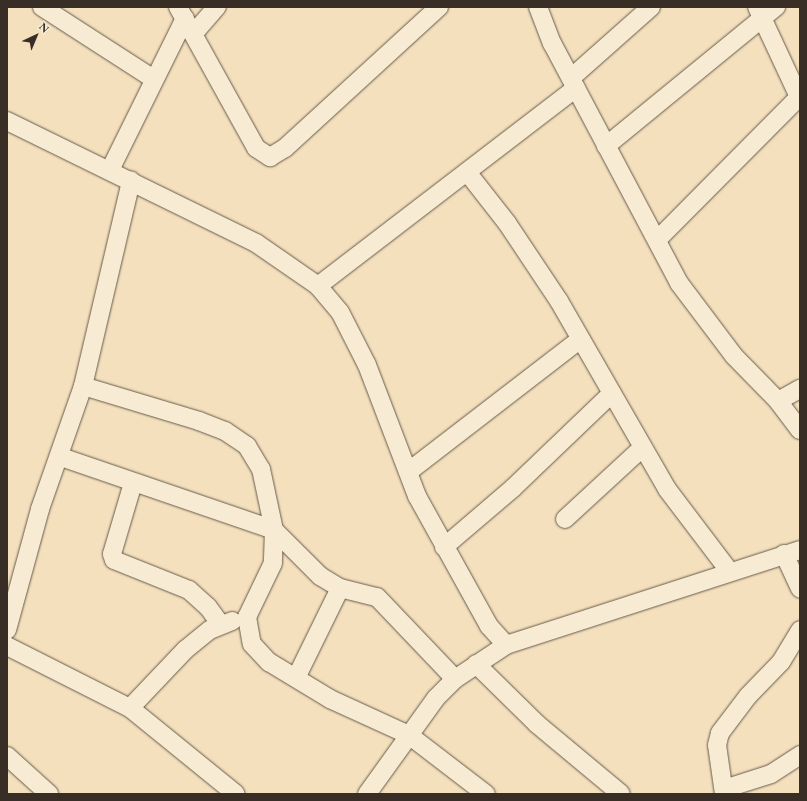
<!DOCTYPE html>
<style>
body{margin:0}
#map{position:relative;width:807px;height:801px;overflow:hidden;background:#f4e0bd;font-family:"EB Garamond",serif}
div>[style]{position:absolute}
.roads{filter:drop-shadow(0 0 1px #675a4b) drop-shadow(0 0 1px #675a4b)}
.minor>*{height:18px;margin:-9px;padding:0 9px;transform-origin:9px;border-radius:9px;background:#f8ebd4}
span{translate:-50% -50%;white-space:nowrap;text-align:center;line-height:1.15;-webkit-text-stroke:4px #f8ebd4;paint-order:stroke}
.frame{position:absolute;inset:0;border:8px solid #382e25;pointer-events:none}
.north{position:absolute;left:16px;top:16px;width:40px;height:40px;-webkit-text-stroke:3px #f8ebd4;paint-order:stroke;rotate:44deg;font-size:11px;font-weight:700;line-height:16px;text-align:center;color:#382e25}
.north::after{content:'';display:block;margin:auto;width:14px;height:18px;background:#382e25;clip-path:polygon(50% 0,100% 100%,50% 72%,0 100%)}
</style>
<div id="map">
<div class="roads">
<div class="minor">
<div style="left:42px;top:7px;width:131px;rotate:32.8deg"></div>
<div style="left:178px;top:7px;width:161px;rotate:61deg"></div>
<div style="left:256px;top:148px;width:17px;rotate:33deg"></div>
<div style="left:270px;top:157px;width:17px;rotate:-31deg"></div>
<div style="left:285px;top:148px;width:209px;rotate:-42.5deg"></div>
<div style="left:538px;top:7px;width:39px;rotate:69deg"></div>
<div style="left:552px;top:43px;width:272px;rotate:62.1deg"></div>
<div style="left:679px;top:283px;width:91px;rotate:53deg"></div>
<div style="left:734px;top:356px;width:63px;rotate:45.6deg"></div>
<div style="left:778px;top:401px;width:36px;rotate:53deg"></div>
<div style="left:194px;top:33px;width:35px;rotate:-49deg"></div>
<div style="left:571px;top:78px;width:107px;rotate:-41.6deg"></div>
<div style="left:7px;top:121px;width:277px;rotate:26.1deg"></div>
<div style="left:256px;top:243px;width:75px;rotate:34.7deg"></div>
<div style="left:318px;top:286px;width:34px;rotate:50deg"></div>
<div style="left:340px;top:312px;width:59px;rotate:63deg"></div>
<div style="left:367px;top:365px;width:140px;rotate:69.1deg"></div>
<div style="left:417px;top:496px;width:149px;rotate:61deg"></div>
<div style="left:489px;top:626px;width:25px;rotate:48deg"></div>
<div style="left:606px;top:146px;width:220px;rotate:-39.3deg"></div>
<div style="left:110px;top:170px;width:169px;rotate:-63.7deg"></div>
<div style="left:467px;top:172px;width:65px;rotate:51.9deg"></div>
<div style="left:507px;top:223px;width:94px;rotate:56.3deg"></div>
<div style="left:559px;top:301px;width:217px;rotate:60.1deg"></div>
<div style="left:667px;top:489px;width:104px;rotate:52.8deg"></div>
<div style="left:658px;top:239px;width:200px;rotate:-45.2deg"></div>
<div style="left:799px;top:97px;width:99px;rotate:-115deg"></div>
<div style="left:318px;top:286px;width:325px;rotate:-37.5deg"></div>
<div style="left:83px;top:386px;width:121px;rotate:16.8deg"></div>
<div style="left:199px;top:421px;width:28px;rotate:21deg"></div>
<div style="left:225px;top:431px;width:27px;rotate:34deg"></div>
<div style="left:247px;top:446px;width:27px;rotate:59deg"></div>
<div style="left:261px;top:469px;width:62px;rotate:78deg"></div>
<div style="left:274px;top:530px;width:33px;rotate:92deg"></div>
<div style="left:273px;top:563px;width:60px;rotate:115.7deg"></div>
<div style="left:247px;top:617px;width:27px;rotate:80deg"></div>
<div style="left:252px;top:644px;width:25px;rotate:47deg"></div>
<div style="left:269px;top:662px;width:71px;rotate:31.2deg"></div>
<div style="left:330px;top:699px;width:87px;rotate:24.5deg"></div>
<div style="left:409px;top:735px;width:97px;rotate:37.5deg"></div>
<div style="left:778px;top:401px;width:25px;rotate:-29deg"></div>
<div style="left:61px;top:457px;width:225px;rotate:18.9deg"></div>
<div style="left:274px;top:530px;width:65px;rotate:45deg"></div>
<div style="left:320px;top:576px;width:23px;rotate:31deg"></div>
<div style="left:340px;top:588px;width:38px;rotate:14deg"></div>
<div style="left:377px;top:597px;width:113px;rotate:46.4deg"></div>
<div style="left:408px;top:472px;width:218px;rotate:-37.6deg"></div>
<div style="left:133px;top:483px;width:74px;rotate:106.5deg"></div>
<div style="left:112px;top:554px;width:6px;rotate:72deg"></div>
<div style="left:114px;top:560px;width:81px;rotate:21.8deg"></div>
<div style="left:189px;top:590px;width:25px;rotate:42deg"></div>
<div style="left:208px;top:607px;width:22px;rotate:54deg"></div>
<div style="left:565px;top:519px;width:105px;rotate:-42.7deg"></div>
<div style="left:444px;top:547px;width:91px;rotate:-40.5deg"></div>
<div style="left:513px;top:488px;width:137px;rotate:-43.8deg"></div>
<div style="left:784px;top:554px;width:38px;rotate:65deg"></div>
<div style="left:7px;top:630px;width:125px;rotate:-74.7deg"></div>
<div style="left:40px;top:509px;width:130px;rotate:-70.7deg"></div>
<div style="left:83px;top:386px;width:211px;rotate:-76.8deg"></div>
<div style="left:7px;top:646px;width:138px;rotate:26.8deg"></div>
<div style="left:130px;top:708px;width:136px;rotate:39.1deg"></div>
<div style="left:476px;top:664px;width:86px;rotate:44.5deg"></div>
<div style="left:537px;top:724px;width:109px;rotate:39.8deg"></div>
<div style="left:296px;top:678px;width:100px;rotate:-63.9deg"></div>
<div style="left:130px;top:708px;width:80px;rotate:-46.5deg"></div>
<div style="left:185px;top:650px;width:32px;rotate:-39deg"></div>
<div style="left:210px;top:630px;width:24px;rotate:-22deg"></div>
<div style="left:7px;top:756px;width:57px;rotate:42.1deg"></div>
<div style="left:724px;top:789px;width:49px;rotate:-17.7deg"></div>
<div style="left:771px;top:774px;width:35px;rotate:-33deg"></div>
<div style="left:367px;top:794px;width:118px;rotate:-54.3deg"></div>
<div style="left:436px;top:698px;width:27px;rotate:-45deg"></div>
<div style="left:455px;top:679px;width:61px;rotate:-33.7deg"></div>
<div style="left:506px;top:645px;width:309px;rotate:-17.9deg"></div>
<div style="left:724px;top:794px;width:49px;rotate:-98.1deg"></div>
<div style="left:717px;top:745px;width:12px;rotate:-76deg"></div>
<div style="left:720px;top:733px;width:46px;rotate:-52.9deg"></div>
<div style="left:748px;top:696px;width:47px;rotate:-45.9deg"></div>
<div style="left:781px;top:662px;width:37px;rotate:-59deg"></div>
</div>
</div>
<div class="frame"></div>
<div class="north">N</div>
</div>
